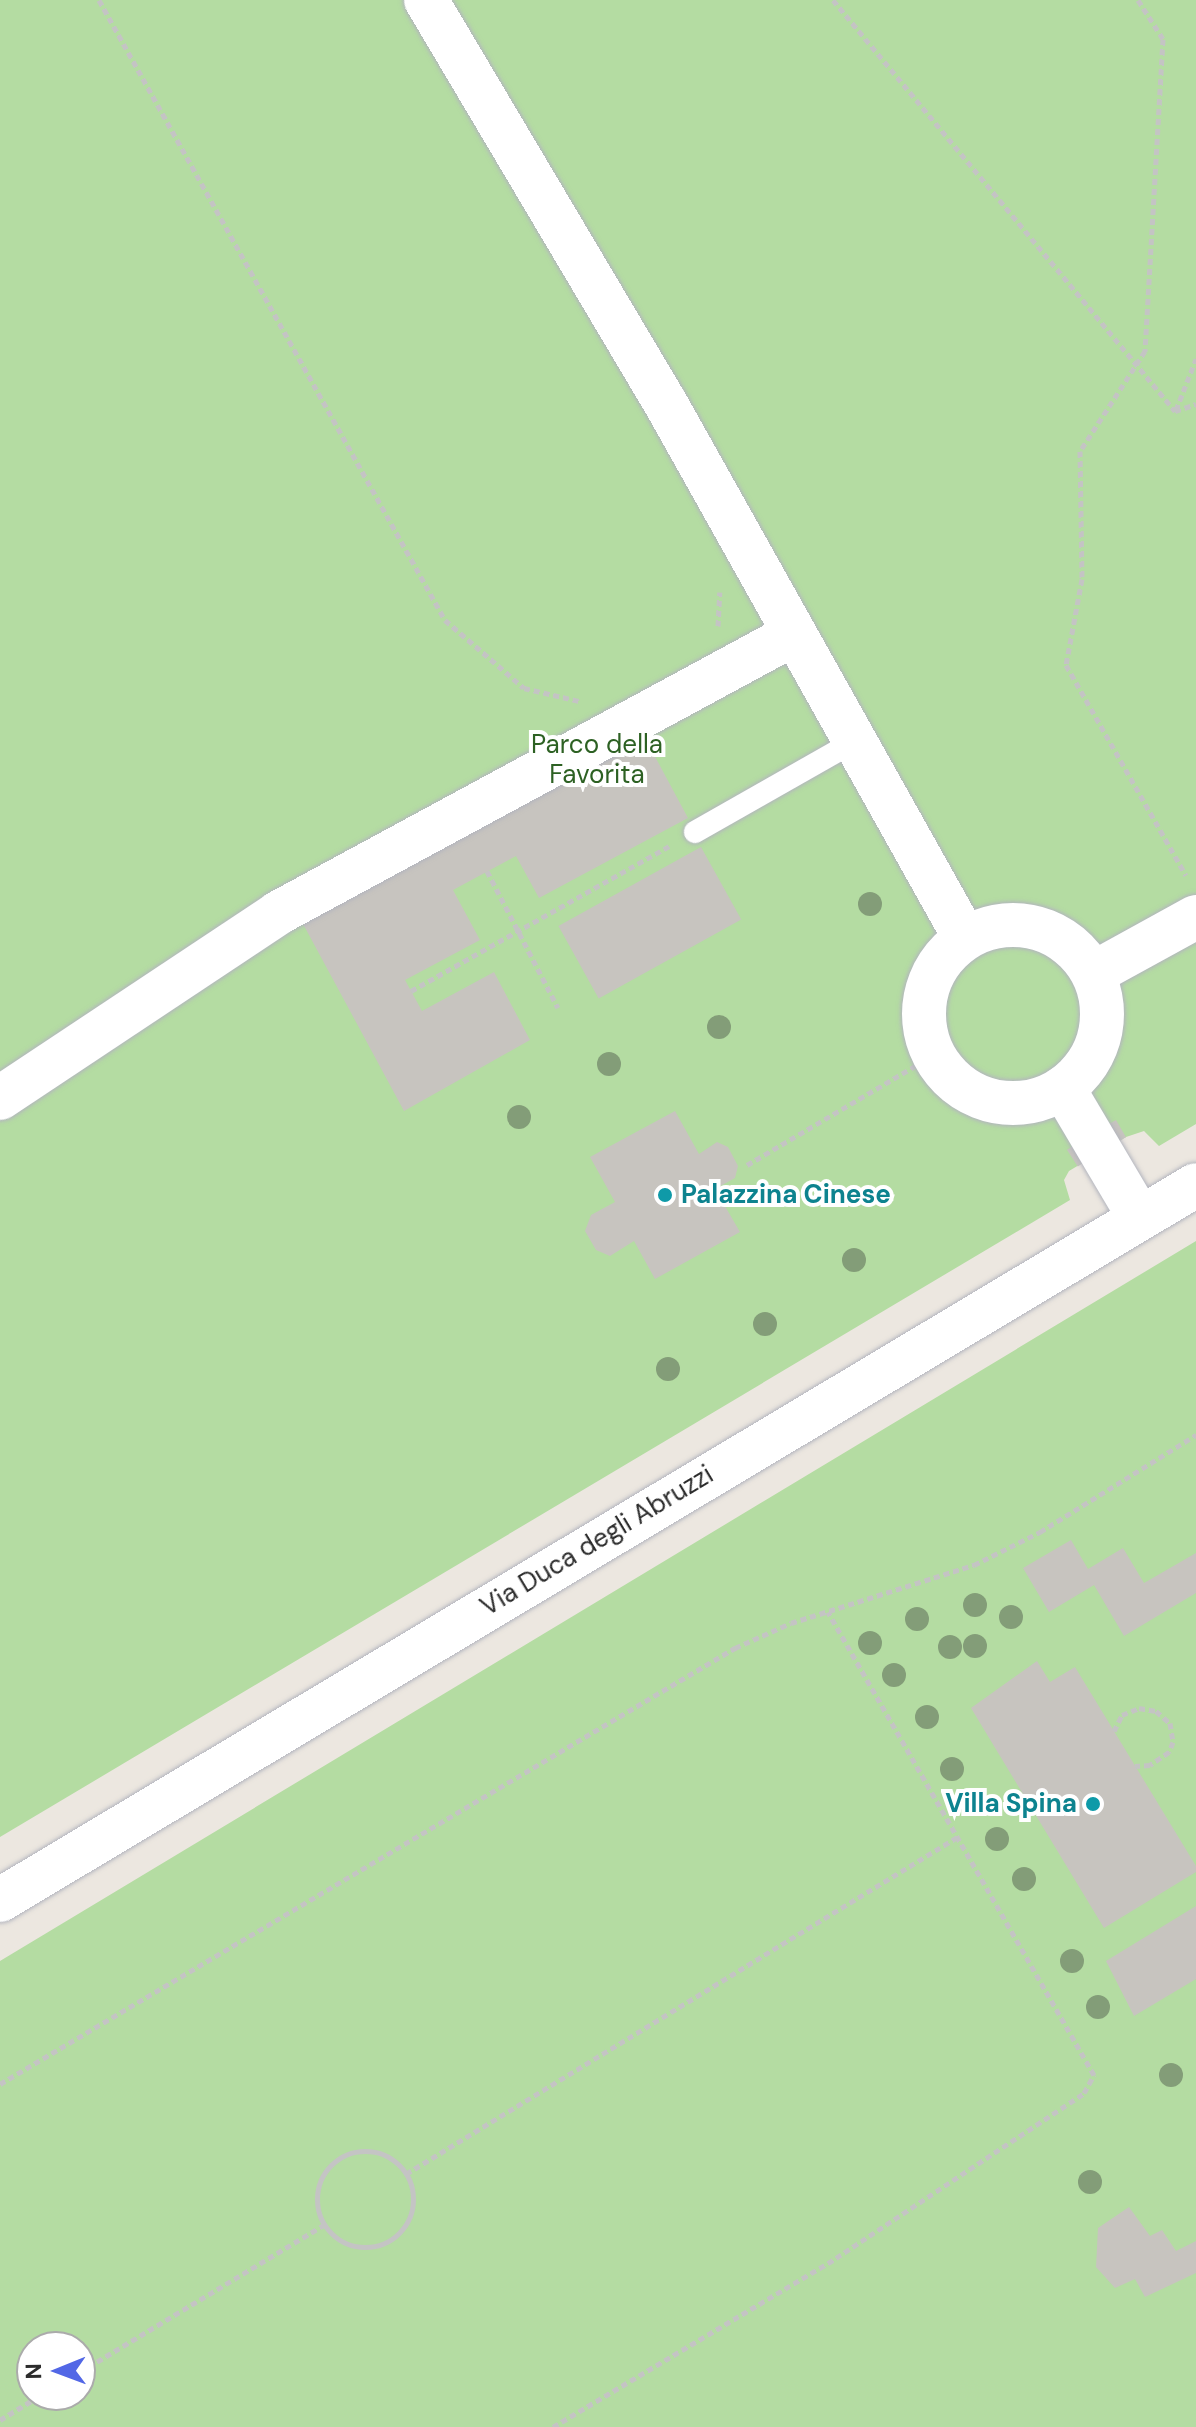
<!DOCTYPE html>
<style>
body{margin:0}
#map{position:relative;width:1196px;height:2427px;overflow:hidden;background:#ece7e0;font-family:"DM Sans",sans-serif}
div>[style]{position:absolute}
.green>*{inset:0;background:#b4dca2}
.building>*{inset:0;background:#c7c4bf;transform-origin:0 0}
.path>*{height:5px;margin-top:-2.5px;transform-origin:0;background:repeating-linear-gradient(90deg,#c4c4c4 0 6px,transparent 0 10px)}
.path>.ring{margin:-2.5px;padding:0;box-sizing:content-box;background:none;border:5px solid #c4c4c4;border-radius:50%}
.roads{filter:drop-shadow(0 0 2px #b3b5be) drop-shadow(0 0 2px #b3b5be)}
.lane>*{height:22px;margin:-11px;padding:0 11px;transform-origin:11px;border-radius:11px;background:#fff}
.street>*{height:44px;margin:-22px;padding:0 22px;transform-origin:22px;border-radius:22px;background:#fff}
.street>.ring{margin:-22px;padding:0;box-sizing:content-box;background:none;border:44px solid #fff;border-radius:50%}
.secondary>*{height:44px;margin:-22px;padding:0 22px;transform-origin:22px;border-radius:22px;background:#fff}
.trees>*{width:24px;height:24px;margin:-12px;border-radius:50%;background:#839d78}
.dots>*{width:22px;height:22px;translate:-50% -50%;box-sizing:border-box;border:4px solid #fff;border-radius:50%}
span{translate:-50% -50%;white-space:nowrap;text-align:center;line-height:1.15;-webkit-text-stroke:8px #fff;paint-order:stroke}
.park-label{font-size:26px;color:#2d6123}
.culture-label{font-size:26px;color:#0d838f;font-weight:700}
.left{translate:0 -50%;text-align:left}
.right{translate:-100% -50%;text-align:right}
.street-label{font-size:26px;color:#2c2c2c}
.north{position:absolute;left:16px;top:2331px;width:80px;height:80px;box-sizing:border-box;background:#fff;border:2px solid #ababab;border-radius:50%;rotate:269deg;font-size:22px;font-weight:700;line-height:32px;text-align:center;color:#2c2c2c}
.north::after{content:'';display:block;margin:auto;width:28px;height:36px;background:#5267e6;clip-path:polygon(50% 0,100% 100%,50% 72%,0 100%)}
</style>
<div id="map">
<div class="green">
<div style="clip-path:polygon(0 0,1196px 0,1196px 1124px,1159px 1146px,1144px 1131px,1126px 1137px,1069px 1171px,1064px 1180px,1070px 1200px,0 1837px)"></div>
<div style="clip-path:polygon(evenodd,1196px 1241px,1196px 2427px,0 2427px,0 1961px,1196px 1241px,32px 2347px,80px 2347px,80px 2395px,32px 2395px,32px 2347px)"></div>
</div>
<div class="building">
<div style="clip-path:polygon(644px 736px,688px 818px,539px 898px,516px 856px,453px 890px,480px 940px,405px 980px,422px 1011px,494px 972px,530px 1040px,404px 1111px,302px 922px)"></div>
<div style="left:701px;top:847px;width:83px;height:163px;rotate:61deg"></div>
<div style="clip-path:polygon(675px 1111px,699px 1154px,717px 1142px,728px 1147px,738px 1166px,735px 1178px,715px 1189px,740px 1232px,655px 1279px,634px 1241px,610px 1256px,596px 1250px,585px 1231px,591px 1215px,615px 1202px,590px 1157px)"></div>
<div style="left:1116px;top:1120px;width:20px;height:16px;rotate:60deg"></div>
<div style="left:1082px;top:1140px;width:20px;height:18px;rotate:57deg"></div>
<div style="clip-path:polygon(1071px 1540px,1088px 1569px,1123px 1548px,1144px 1583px,1196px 1553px,1196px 1593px,1124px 1636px,1094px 1585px,1049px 1612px,1023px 1568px)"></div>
<div style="clip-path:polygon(1037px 1661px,1050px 1682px,1075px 1667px,1196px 1866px,1196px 1872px,1104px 1928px,971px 1708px)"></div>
<div style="clip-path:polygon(1196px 1906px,1196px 1979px,1134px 2016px,1106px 1961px)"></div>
<div style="clip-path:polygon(1129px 2207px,1150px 2236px,1162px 2230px,1176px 2251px,1196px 2241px,1196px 2273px,1145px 2297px,1135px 2279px,1115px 2288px,1096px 2267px,1098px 2228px)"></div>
</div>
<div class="path">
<div style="left:99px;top:0;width:710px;rotate:60.84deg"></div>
<div style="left:445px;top:620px;width:104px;rotate:40.7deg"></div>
<div style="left:524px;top:688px;width:57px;rotate:13.3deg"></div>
<div style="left:833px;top:0;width:535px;rotate:50.24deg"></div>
<div style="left:1175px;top:411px;width:22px;rotate:-18deg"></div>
<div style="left:1138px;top:0;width:46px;rotate:57.3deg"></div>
<div style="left:1163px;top:39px;width:313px;rotate:93.3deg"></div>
<div style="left:1145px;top:351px;width:119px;rotate:123deg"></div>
<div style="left:1080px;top:451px;width:128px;rotate:89.1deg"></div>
<div style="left:1082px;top:579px;width:87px;rotate:100.5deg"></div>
<div style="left:1066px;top:665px;width:242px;rotate:60.3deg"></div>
<div style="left:1176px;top:410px;width:55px;rotate:-68.6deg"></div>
<div style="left:718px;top:626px;width:34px;rotate:-87deg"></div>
<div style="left:487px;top:871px;width:154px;rotate:62.6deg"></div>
<div style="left:411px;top:991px;width:296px;rotate:-29.3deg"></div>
<div style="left:747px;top:1165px;width:217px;rotate:-30.5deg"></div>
<div style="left:1114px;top:1731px;width:18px;rotate:-63deg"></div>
<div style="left:1122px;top:1715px;width:18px;rotate:-22deg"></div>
<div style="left:1139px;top:1708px;width:17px;rotate:10deg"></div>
<div style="left:1156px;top:1711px;width:18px;rotate:41deg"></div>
<div style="left:1170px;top:1723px;width:19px;rotate:81deg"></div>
<div style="left:1173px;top:1742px;width:11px;rotate:112deg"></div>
<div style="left:1169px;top:1752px;width:23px;rotate:146deg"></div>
<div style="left:1150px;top:1765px;width:15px;rotate:176deg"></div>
<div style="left:0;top:2084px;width:855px;rotate:-30.68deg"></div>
<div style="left:735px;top:1648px;width:61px;rotate:-24.1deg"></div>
<div style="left:791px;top:1623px;width:192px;rotate:-17.6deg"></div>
<div style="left:974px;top:1565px;width:74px;rotate:-26.6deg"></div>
<div style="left:1040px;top:1532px;width:184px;rotate:-31.9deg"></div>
<div class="ring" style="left:317px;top:2151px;width:91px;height:91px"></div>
<div style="left:406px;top:2174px;width:648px;rotate:-31.43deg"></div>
<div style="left:80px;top:2372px;width:285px;rotate:-31.1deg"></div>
<div style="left:0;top:2420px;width:48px;rotate:-31.4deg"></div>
<div style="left:553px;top:2427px;width:330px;rotate:-30.8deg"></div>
<div style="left:836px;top:2258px;width:298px;rotate:-33.6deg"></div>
<div style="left:1084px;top:2093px;width:21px;rotate:-61deg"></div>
<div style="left:1094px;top:2075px;width:534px;rotate:-119.88deg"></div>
</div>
<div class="roads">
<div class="lane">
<div style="left:695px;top:832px;width:184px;rotate:-29.6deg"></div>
</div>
<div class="street">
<div style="left:426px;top:0;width:470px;rotate:59.3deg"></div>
<div style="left:666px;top:404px;width:612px;rotate:60.75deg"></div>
<div class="ring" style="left:924px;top:925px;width:134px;height:134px"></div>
<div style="left:1094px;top:973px;width:116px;rotate:-28.8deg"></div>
<div style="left:1063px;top:1088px;width:151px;rotate:59.4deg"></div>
<div style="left:0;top:1098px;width:334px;rotate:-33.6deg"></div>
<div style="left:278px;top:913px;width:587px;rotate:-28.4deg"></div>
</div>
<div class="secondary">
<div style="left:0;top:1900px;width:1393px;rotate:-30.87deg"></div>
</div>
</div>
<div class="trees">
<div style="left:870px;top:904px"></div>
<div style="left:719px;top:1027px"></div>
<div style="left:609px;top:1064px"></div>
<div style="left:519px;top:1117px"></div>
<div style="left:854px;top:1260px"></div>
<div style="left:765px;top:1324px"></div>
<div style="left:668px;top:1369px"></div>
<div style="left:975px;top:1605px"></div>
<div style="left:1011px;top:1617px"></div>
<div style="left:917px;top:1619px"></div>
<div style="left:870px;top:1643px"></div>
<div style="left:975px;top:1646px"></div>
<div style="left:950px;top:1647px"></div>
<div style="left:894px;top:1675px"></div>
<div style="left:927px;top:1717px"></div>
<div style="left:952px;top:1769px"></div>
<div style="left:971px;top:1803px"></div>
<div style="left:997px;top:1839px"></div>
<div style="left:1024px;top:1879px"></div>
<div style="left:1072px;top:1961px"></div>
<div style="left:1098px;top:2007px"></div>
<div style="left:1171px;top:2075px"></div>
<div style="left:1090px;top:2182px"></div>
</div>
<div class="dots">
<div style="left:665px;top:1195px;background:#0f9aa8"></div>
<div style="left:1093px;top:1804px;background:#0f9aa8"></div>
</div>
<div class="park-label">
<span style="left:597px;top:760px">Parco della<br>Favorita</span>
</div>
<div class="culture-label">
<span class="left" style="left:681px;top:1195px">Palazzina Cinese</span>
<span class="right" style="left:1077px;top:1804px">Villa Spina</span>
</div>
<div class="street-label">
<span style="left:597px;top:1541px;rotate:-31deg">Via Duca degli Abruzzi</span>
</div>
<div class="north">N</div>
</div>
